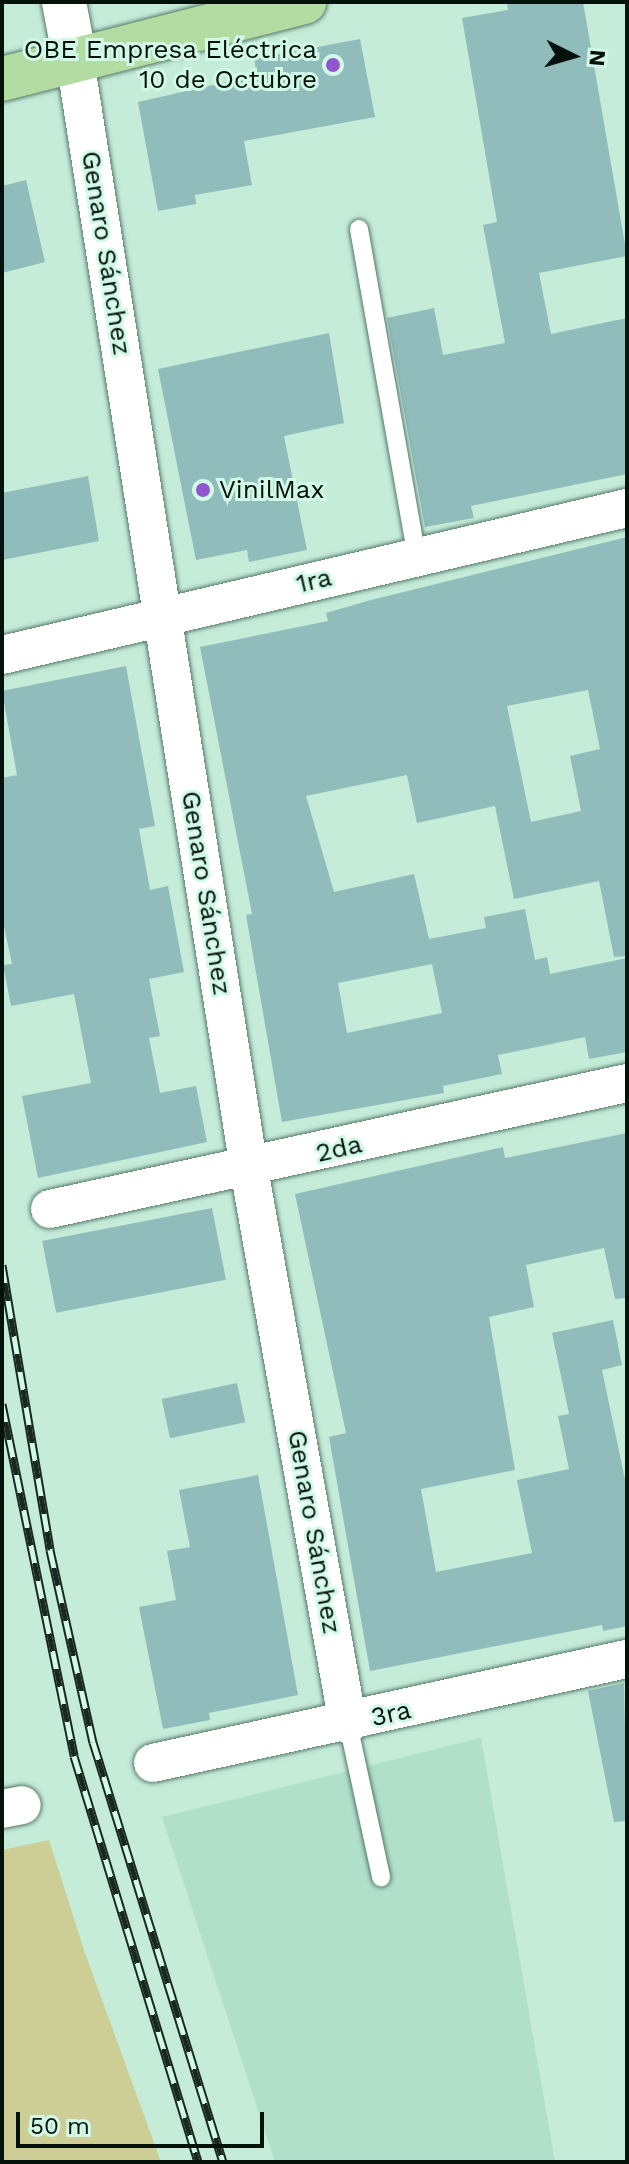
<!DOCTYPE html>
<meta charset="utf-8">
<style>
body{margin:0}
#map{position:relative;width:629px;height:2164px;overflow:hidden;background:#c5ecd9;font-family:"Work Sans",sans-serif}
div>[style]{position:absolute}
.built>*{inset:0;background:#b0e0ca}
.green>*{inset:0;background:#ccce95}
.building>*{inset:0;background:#90bcbb;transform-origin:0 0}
.roads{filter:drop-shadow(0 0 2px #567969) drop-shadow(0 0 2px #567969)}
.service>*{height:18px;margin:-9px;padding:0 9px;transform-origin:9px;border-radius:9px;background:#fff}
.minor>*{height:38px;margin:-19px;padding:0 19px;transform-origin:19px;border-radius:19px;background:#fff}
.tertiary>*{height:44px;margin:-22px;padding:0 22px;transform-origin:22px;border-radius:22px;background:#fff}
.primary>*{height:44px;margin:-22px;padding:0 22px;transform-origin:22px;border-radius:22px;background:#b3dca3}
.rail>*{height:9px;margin-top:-4.5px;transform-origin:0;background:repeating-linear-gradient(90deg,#d2f9e7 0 18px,#192922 0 36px);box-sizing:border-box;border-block:2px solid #192922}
.dots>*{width:22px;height:22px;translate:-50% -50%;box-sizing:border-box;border:4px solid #d2f9e7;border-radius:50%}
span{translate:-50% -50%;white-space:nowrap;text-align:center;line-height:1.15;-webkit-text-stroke:6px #d2f9e7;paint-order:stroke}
.poi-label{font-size:26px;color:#05120c}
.right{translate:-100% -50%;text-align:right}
.left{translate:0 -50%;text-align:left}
.street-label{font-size:26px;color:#05120c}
.frame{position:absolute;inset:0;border:4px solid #05120c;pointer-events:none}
.north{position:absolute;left:533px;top:16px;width:80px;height:80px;-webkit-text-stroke:6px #d2f9e7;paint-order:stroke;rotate:95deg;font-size:22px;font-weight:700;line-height:32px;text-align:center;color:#05120c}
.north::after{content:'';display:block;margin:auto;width:28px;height:36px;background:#05120c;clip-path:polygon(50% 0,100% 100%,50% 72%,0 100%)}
.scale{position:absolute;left:16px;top:2112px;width:248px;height:36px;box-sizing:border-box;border:4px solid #05120c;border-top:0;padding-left:10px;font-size:24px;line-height:28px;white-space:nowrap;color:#05120c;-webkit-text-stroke:6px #d2f9e7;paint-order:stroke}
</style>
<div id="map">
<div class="built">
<div style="clip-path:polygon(481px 1738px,555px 2162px,275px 2162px,162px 1817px)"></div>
</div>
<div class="green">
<div style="clip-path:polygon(49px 1840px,85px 1953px,161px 2162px,2px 2162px,2px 1850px)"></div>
</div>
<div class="building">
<div style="clip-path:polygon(507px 2px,583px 2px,627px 256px,539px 273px,551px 334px,627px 318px,627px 474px,471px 506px,474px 518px,425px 527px,387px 318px,434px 308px,443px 355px,505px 343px,483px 225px,497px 222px,462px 18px,508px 10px)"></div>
<div style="clip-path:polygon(360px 39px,375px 117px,244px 141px,252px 185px,195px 195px,196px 204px,158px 211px,138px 102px,257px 75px,254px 59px)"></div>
<div style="clip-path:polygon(26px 180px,45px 262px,2px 273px,2px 186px)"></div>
<div style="clip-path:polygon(329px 333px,344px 423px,284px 436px,307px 550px,249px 562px,247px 550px,196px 560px,158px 369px)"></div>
<div style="clip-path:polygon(88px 476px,99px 541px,2px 560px,2px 493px)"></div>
<div style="clip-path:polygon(evenodd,627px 537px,627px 956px,614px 957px,599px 881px,514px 899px,495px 806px,417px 823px,407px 775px,306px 796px,334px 892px,414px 874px,429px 939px,486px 928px,484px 917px,525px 909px,535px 960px,547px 957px,550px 974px,627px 958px,627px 1052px,589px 1059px,585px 1037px,498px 1055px,502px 1074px,443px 1086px,444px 1093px,282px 1122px,246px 915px,252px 914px,200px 647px,328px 621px,326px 613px,371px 600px,627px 537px,588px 690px,600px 749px,570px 756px,581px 811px,531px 822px,507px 706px,588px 690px,627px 537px,432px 964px,442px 1013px,347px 1033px,338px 983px,432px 964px)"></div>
<div style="clip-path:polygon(126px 666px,155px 826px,139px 829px,150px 890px,168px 886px,184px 972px,149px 979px,160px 1036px,149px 1038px,160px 1093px,196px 1086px,207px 1142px,38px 1178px,22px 1096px,91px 1083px,74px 994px,11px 1006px,3px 965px,12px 964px,2px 917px,2px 778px,17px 775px,2px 691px)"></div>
<div style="clip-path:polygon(627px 1133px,627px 1298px,615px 1299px,604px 1248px,526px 1265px,534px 1307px,489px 1317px,515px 1470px,421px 1489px,436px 1572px,532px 1553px,517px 1480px,569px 1469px,558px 1416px,569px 1414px,552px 1333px,613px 1320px,622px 1365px,602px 1370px,627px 1489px,627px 1626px,603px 1631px,602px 1625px,370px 1671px,329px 1437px,346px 1433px,295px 1194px,503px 1147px,505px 1158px)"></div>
<div style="left:212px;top:1208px;width:73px;height:173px;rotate:79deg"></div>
<div style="left:237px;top:1383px;width:40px;height:77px;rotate:78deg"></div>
<div style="clip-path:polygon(258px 1475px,298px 1695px,209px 1713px,210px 1720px,163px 1729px,139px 1607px,176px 1600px,167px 1551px,190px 1547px,179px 1490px)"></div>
<div style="clip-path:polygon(624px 1683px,627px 1821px,614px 1822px,588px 1691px)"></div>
</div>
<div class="roads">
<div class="service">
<div style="left:359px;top:229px;width:333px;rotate:80deg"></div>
<div style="left:348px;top:1724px;width:157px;rotate:77.8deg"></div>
</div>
<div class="minor">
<div style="left:75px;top:60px;width:1123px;rotate:81.08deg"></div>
<div style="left:249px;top:1169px;width:564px;rotate:79.89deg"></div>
<div style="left:2px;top:655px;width:642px;rotate:-13.24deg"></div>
<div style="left:50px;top:1209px;width:591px;rotate:-12.32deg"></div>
<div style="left:153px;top:1763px;width:485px;rotate:-12.4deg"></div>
<div style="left:2px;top:1809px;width:20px;rotate:-11deg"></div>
</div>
<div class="tertiary">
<div style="left:64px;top:2px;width:59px;rotate:79.3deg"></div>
</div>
<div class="primary">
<div style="left:2px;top:79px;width:312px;rotate:-14.3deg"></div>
</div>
</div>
<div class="rail">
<div style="left:2px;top:1265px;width:289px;rotate:80.4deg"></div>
<div style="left:50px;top:1550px;width:197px;rotate:77.4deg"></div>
<div style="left:93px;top:1742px;width:440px;rotate:72.8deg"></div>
<div style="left:2px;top:1404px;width:359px;rotate:78.4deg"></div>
<div style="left:74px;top:1756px;width:425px;rotate:73deg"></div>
</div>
<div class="dots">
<div style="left:333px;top:65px;background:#9257cf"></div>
<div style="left:203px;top:490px;background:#9257cf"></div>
</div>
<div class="poi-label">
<span class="right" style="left:317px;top:65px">OBE Empresa Eléctrica<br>10 de Octubre</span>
<span class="left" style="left:219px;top:490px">VinilMax</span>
</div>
<div class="street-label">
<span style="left:106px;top:253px;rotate:81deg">Genaro Sánchez</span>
<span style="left:314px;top:581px;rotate:-13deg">1ra</span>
<span style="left:206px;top:893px;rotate:81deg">Genaro Sánchez</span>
<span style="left:339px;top:1149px;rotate:-13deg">2da</span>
<span style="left:314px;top:1532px;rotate:80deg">Genaro Sánchez</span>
<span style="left:391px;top:1714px;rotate:-13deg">3ra</span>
</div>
<div class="frame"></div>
<div class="north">N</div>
<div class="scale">50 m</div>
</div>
